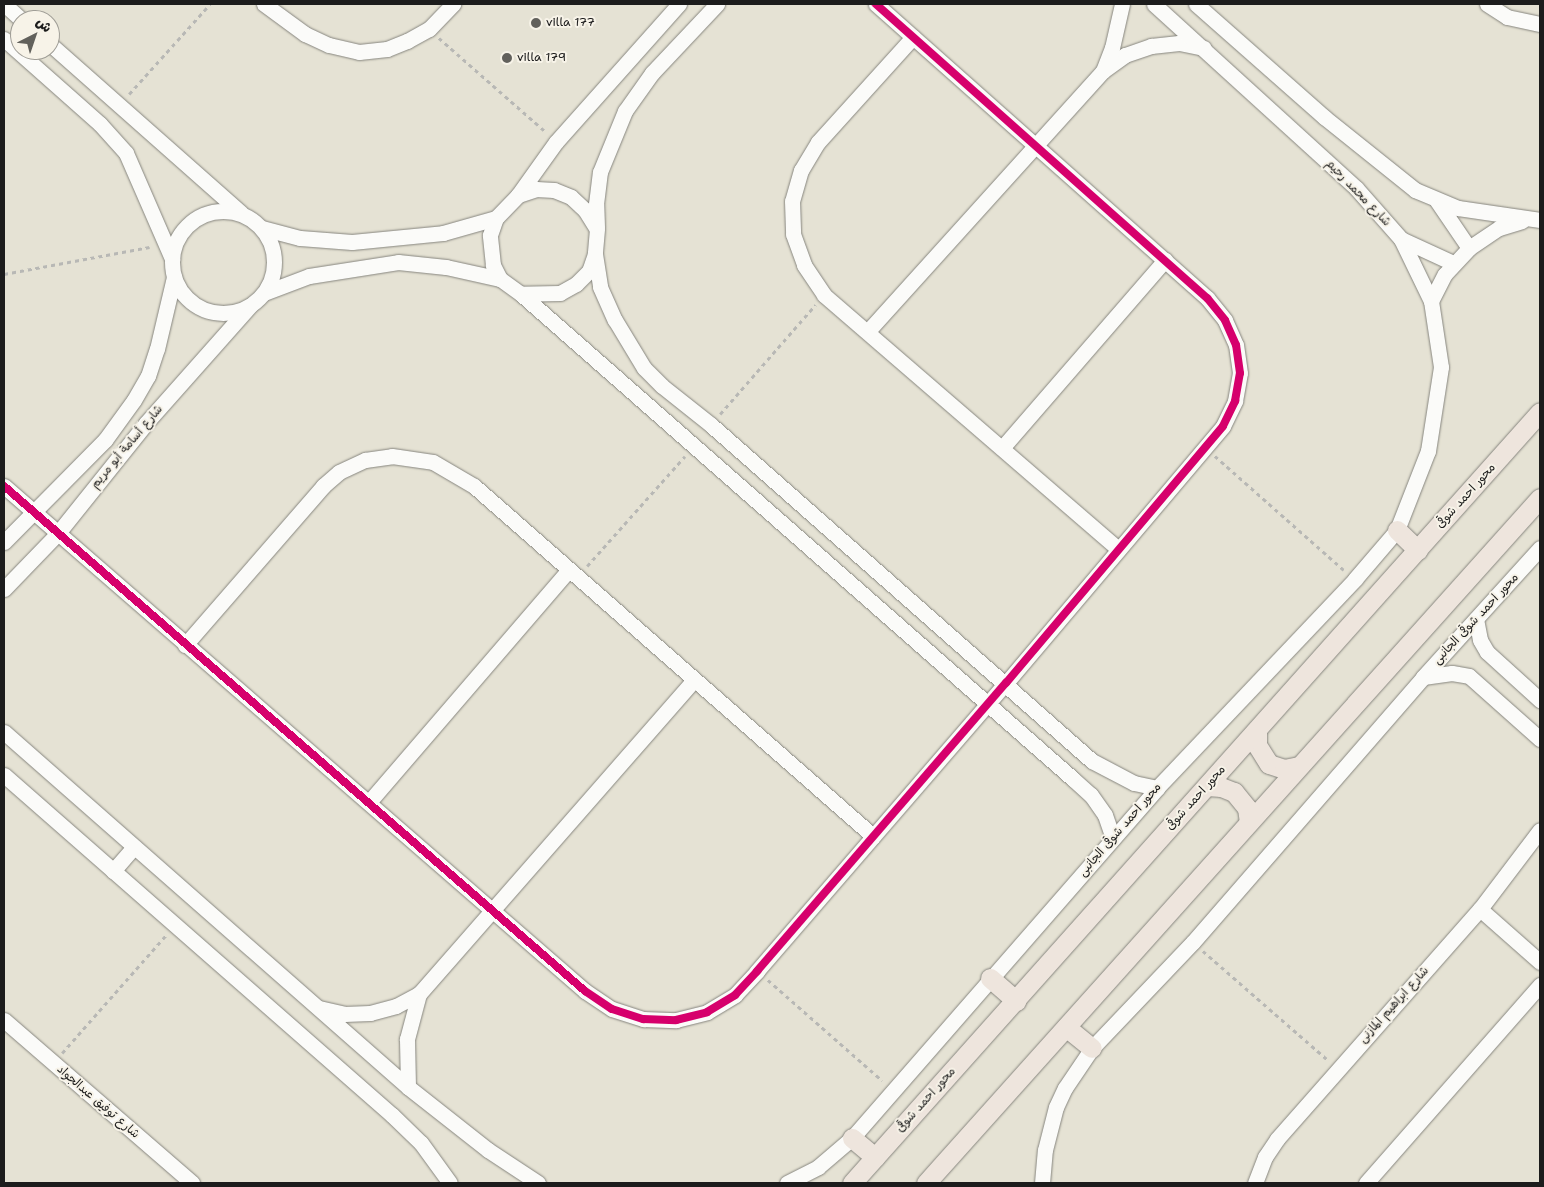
<!DOCTYPE html>
<meta charset="utf-8">
<style>
body{margin:0}
#map{position:relative;width:1544px;height:1187px;overflow:hidden;background:#e5e2d4;font-family:"Shantell Sans","Playpen Sans Arabic",sans-serif}
div>[style]{position:absolute}
.path>*{height:2.5px;margin-top:-1.25px;transform-origin:0;background:repeating-linear-gradient(90deg,#b8b8b5 0 4px,transparent 0 8px)}
.roads{filter:drop-shadow(0 0 1px #86857e) drop-shadow(0 0 1px #86857e)}
.minor>*{height:15px;margin:-7.5px;padding:0 7.5px;transform-origin:7.5px;border-radius:7.5px;background:#fbfbf9}
.minor>.ring{margin:-7.5px;padding:0;box-sizing:content-box;background:none;border:15px solid #fbfbf9;border-radius:50%}
.major>*{height:19px;margin:-9.5px;padding:0 9.5px;transform-origin:9.5px;border-radius:9.5px;background:#eee5dd}
.cycleway>*{height:8px;margin:-4px;padding:0 4px;transform-origin:4px;border-radius:4px;background:#d6006c}
.dots>*{width:14px;height:14px;translate:-50% -50%;box-sizing:border-box;border:2px solid #f7f3e8;border-radius:50%}
span{translate:-50% -50%;white-space:nowrap;text-align:center;line-height:1.15;-webkit-text-stroke:4px #f7f3e8;paint-order:stroke}
.poi-label{font-size:12px;color:#1c1c1c}
.left{translate:0 -50%;text-align:left}
.street-label{font-size:12px;color:#1c1c1c}
.frame{position:absolute;inset:0;border:5px solid #1c1c1c;pointer-events:none}
.north{position:absolute;left:10px;top:10px;width:50px;height:50px;box-sizing:border-box;background:#f7f3e8;border:1px solid #9f9d96;border-radius:50%;rotate:41deg;font-size:14px;font-weight:700;line-height:20px;text-align:center;color:#1c1c1c}
.north::after{content:'';display:block;margin:auto;width:18px;height:22px;background:#62615c;clip-path:polygon(50% 0,100% 100%,50% 72%,0 100%)}
</style>
<div id="map">
<div class="path">
<div style="left:439px;top:38px;width:142px;rotate:41.3deg"></div>
<div style="left:129px;top:94px;width:121px;rotate:-48deg"></div>
<div style="left:4px;top:274px;width:148px;rotate:-10.5deg"></div>
<div style="left:720px;top:414px;width:145px;rotate:-48.9deg"></div>
<div style="left:1215px;top:456px;width:172px;rotate:41.5deg"></div>
<div style="left:587px;top:566px;width:147px;rotate:-48.3deg"></div>
<div style="left:1203px;top:951px;width:164px;rotate:41.1deg"></div>
<div style="left:768px;top:980px;width:152px;rotate:41.3deg"></div>
<div style="left:62px;top:1053px;width:157px;rotate:-48.6deg"></div>
</div>
<div class="roads">
<div class="minor">
<div style="left:4px;top:4px;width:24px;rotate:42deg"></div>
<div style="left:264px;top:4px;width:51px;rotate:36.2deg"></div>
<div style="left:305px;top:34px;width:26px;rotate:25deg"></div>
<div style="left:329px;top:45px;width:31px;rotate:13deg"></div>
<div style="left:359px;top:52px;width:28px;rotate:-6deg"></div>
<div style="left:387px;top:49px;width:22px;rotate:-22deg"></div>
<div style="left:407px;top:41px;width:25px;rotate:-29deg"></div>
<div style="left:429px;top:29px;width:35px;rotate:-46deg"></div>
<div style="left:1196px;top:4px;width:171px;rotate:41.4deg"></div>
<div style="left:1324px;top:117px;width:117px;rotate:38.7deg"></div>
<div style="left:1415px;top:190px;width:47px;rotate:22.7deg"></div>
<div style="left:1458px;top:208px;width:83px;rotate:8.3deg"></div>
<div style="left:1487px;top:4px;width:24px;rotate:33deg"></div>
<div style="left:1507px;top:17px;width:34px;rotate:12deg"></div>
<div style="left:913px;top:37px;width:142px;rotate:132.1deg"></div>
<div style="left:818px;top:142px;width:33px;rotate:121deg"></div>
<div style="left:801px;top:170px;width:32px;rotate:106deg"></div>
<div style="left:792px;top:201px;width:33px;rotate:88deg"></div>
<div style="left:793px;top:234px;width:33px;rotate:70deg"></div>
<div style="left:804px;top:265px;width:36px;rotate:56deg"></div>
<div style="left:824px;top:295px;width:389px;rotate:40.8deg"></div>
<div style="left:4px;top:39px;width:128px;rotate:41.5deg"></div>
<div style="left:100px;top:124px;width:39px;rotate:48deg"></div>
<div style="left:126px;top:153px;width:116px;rotate:66.5deg"></div>
<div style="left:50px;top:44px;width:255px;rotate:41.5deg"></div>
<div style="left:1103px;top:71px;width:25px;rotate:-69deg"></div>
<div style="left:1112px;top:48px;width:45px;rotate:-77.2deg"></div>
<div style="left:536px;top:189px;width:18px;rotate:3deg"></div>
<div style="left:554px;top:190px;width:18px;rotate:22deg"></div>
<div style="left:571px;top:197px;width:19px;rotate:43deg"></div>
<div style="left:585px;top:210px;width:22px;rotate:58deg"></div>
<div style="left:597px;top:229px;width:25px;rotate:95deg"></div>
<div style="left:595px;top:254px;width:18px;rotate:109deg"></div>
<div style="left:589px;top:271px;width:18px;rotate:135deg"></div>
<div style="left:576px;top:284px;width:18px;rotate:151deg"></div>
<div style="left:560px;top:293px;width:39px;rotate:179deg"></div>
<div style="left:521px;top:294px;width:26px;rotate:-144deg"></div>
<div style="left:500px;top:279px;width:16px;rotate:-117deg"></div>
<div style="left:493px;top:265px;width:30px;rotate:-96deg"></div>
<div style="left:490px;top:235px;width:18px;rotate:-71deg"></div>
<div style="left:496px;top:218px;width:32px;rotate:-46deg"></div>
<div style="left:518px;top:195px;width:19px;rotate:-18deg"></div>
<div style="left:518px;top:195px;width:65px;rotate:-54.4deg"></div>
<div style="left:556px;top:142px;width:185px;rotate:-48.3deg"></div>
<div style="left:1437px;top:201px;width:57px;rotate:55.8deg"></div>
<div class="ring" style="left:172px;top:211px;width:87px;height:87px"></div>
<div style="left:597px;top:227px;width:23px;rotate:-92deg"></div>
<div style="left:596px;top:204px;width:32px;rotate:-83deg"></div>
<div style="left:600px;top:172px;width:66px;rotate:-67.7deg"></div>
<div style="left:625px;top:111px;width:47px;rotate:-54.6deg"></div>
<div style="left:652px;top:73px;width:95px;rotate:-46.7deg"></div>
<div style="left:262px;top:228px;width:39px;rotate:15deg"></div>
<div style="left:300px;top:238px;width:52px;rotate:4.4deg"></div>
<div style="left:352px;top:242px;width:91px;rotate:-5.6deg"></div>
<div style="left:443px;top:233px;width:55px;rotate:-15.8deg"></div>
<div style="left:1401px;top:239px;width:57px;rotate:24.8deg"></div>
<div style="left:595px;top:254px;width:33px;rotate:81deg"></div>
<div style="left:600px;top:287px;width:36px;rotate:66deg"></div>
<div style="left:615px;top:320px;width:56px;rotate:58.9deg"></div>
<div style="left:644px;top:368px;width:25px;rotate:45deg"></div>
<div style="left:662px;top:386px;width:63px;rotate:38.5deg"></div>
<div style="left:711px;top:425px;width:508px;rotate:41.41deg"></div>
<div style="left:1092px;top:761px;width:47px;rotate:27.6deg"></div>
<div style="left:1134px;top:783px;width:24px;rotate:12deg"></div>
<div style="left:264px;top:293px;width:48px;rotate:-20.7deg"></div>
<div style="left:309px;top:276px;width:90px;rotate:-8.9deg"></div>
<div style="left:398px;top:262px;width:48px;rotate:5.9deg"></div>
<div style="left:446px;top:267px;width:55px;rotate:12.5deg"></div>
<div style="left:521px;top:294px;width:735px;rotate:41.3deg"></div>
<div style="left:1073px;top:779px;width:24px;rotate:42deg"></div>
<div style="left:1091px;top:795px;width:24px;rotate:55deg"></div>
<div style="left:1105px;top:815px;width:24px;rotate:71deg"></div>
<div style="left:1431px;top:301px;width:30px;rotate:-63deg"></div>
<div style="left:1445px;top:274px;width:35px;rotate:-47deg"></div>
<div style="left:1469px;top:248px;width:36px;rotate:-34deg"></div>
<div style="left:1499px;top:228px;width:24px;rotate:-17deg"></div>
<div style="left:868px;top:331px;width:350px;rotate:-47.9deg"></div>
<div style="left:1103px;top:71px;width:27px;rotate:-36deg"></div>
<div style="left:1125px;top:55px;width:28px;rotate:-19deg"></div>
<div style="left:1151px;top:46px;width:28px;rotate:-6deg"></div>
<div style="left:1179px;top:43px;width:25px;rotate:11deg"></div>
<div style="left:1002px;top:448px;width:249px;rotate:-49.1deg"></div>
<div style="left:4px;top:486px;width:770px;rotate:41deg"></div>
<div style="left:585px;top:991px;width:32px;rotate:34deg"></div>
<div style="left:612px;top:1009px;width:33px;rotate:18deg"></div>
<div style="left:643px;top:1019px;width:33px;rotate:2deg"></div>
<div style="left:676px;top:1020px;width:32px;rotate:-14deg"></div>
<div style="left:707px;top:1012px;width:33px;rotate:-31deg"></div>
<div style="left:735px;top:995px;width:33px;rotate:-47deg"></div>
<div style="left:757px;top:971px;width:381px;rotate:-49.2deg"></div>
<div style="left:1006px;top:683px;width:336px;rotate:-49.8deg"></div>
<div style="left:1223px;top:426px;width:28px;rotate:-64deg"></div>
<div style="left:1235px;top:401px;width:28px;rotate:-80deg"></div>
<div style="left:1240px;top:373px;width:28px;rotate:-98deg"></div>
<div style="left:1236px;top:345px;width:27px;rotate:-114deg"></div>
<div style="left:1225px;top:320px;width:28px;rotate:-129deg"></div>
<div style="left:1207px;top:298px;width:443px;rotate:-138.4deg"></div>
<div style="left:4px;top:542px;width:144px;rotate:-45.3deg"></div>
<div style="left:105px;top:440px;width:49px;rotate:-54.1deg"></div>
<div style="left:134px;top:400px;width:28px;rotate:-60deg"></div>
<div style="left:148px;top:376px;width:28px;rotate:-72deg"></div>
<div style="left:157px;top:349px;width:74px;rotate:-76.7deg"></div>
<div style="left:4px;top:589px;width:78px;rotate:-46deg"></div>
<div style="left:58px;top:533px;width:141px;rotate:-51.3deg"></div>
<div style="left:146px;top:423px;width:157px;rotate:-48.4deg"></div>
<div style="left:1476px;top:619px;width:21px;rotate:79deg"></div>
<div style="left:1480px;top:640px;width:14px;rotate:60deg"></div>
<div style="left:1487px;top:652px;width:72px;rotate:42.2deg"></div>
<div style="left:185px;top:645px;width:211px;rotate:-49deg"></div>
<div style="left:323px;top:486px;width:21px;rotate:-41deg"></div>
<div style="left:339px;top:472px;width:29px;rotate:-25deg"></div>
<div style="left:365px;top:460px;width:27px;rotate:-8deg"></div>
<div style="left:392px;top:456px;width:41px;rotate:8.3deg"></div>
<div style="left:433px;top:462px;width:48px;rotate:30.3deg"></div>
<div style="left:474px;top:486px;width:531px;rotate:41.26deg"></div>
<div style="left:1423px;top:677px;width:29px;rotate:-8deg"></div>
<div style="left:1452px;top:673px;width:17px;rotate:10deg"></div>
<div style="left:1469px;top:676px;width:95px;rotate:41.6deg"></div>
<div style="left:4px;top:732px;width:538px;rotate:41.31deg"></div>
<div style="left:408px;top:1087px;width:102px;rotate:38.2deg"></div>
<div style="left:488px;top:1150px;width:60px;rotate:33.4deg"></div>
<div style="left:4px;top:775px;width:516px;rotate:41.23deg"></div>
<div style="left:392px;top:1115px;width:40px;rotate:44deg"></div>
<div style="left:421px;top:1143px;width:49px;rotate:54.1deg"></div>
<div style="left:369px;top:802px;width:305px;rotate:-49.3deg"></div>
<div style="left:113px;top:871px;width:32px;rotate:-49deg"></div>
<div style="left:1480px;top:909px;width:80px;rotate:41.5deg"></div>
<div style="left:319px;top:1008px;width:26px;rotate:13deg"></div>
<div style="left:344px;top:1014px;width:26px;rotate:-2deg"></div>
<div style="left:370px;top:1013px;width:27px;rotate:-15deg"></div>
<div style="left:396px;top:1006px;width:26px;rotate:-28deg"></div>
<div style="left:419px;top:994px;width:416px;rotate:-48.8deg"></div>
<div style="left:4px;top:1020px;width:249px;rotate:40.9deg"></div>
<div style="left:408px;top:1087px;width:48px;rotate:-91.2deg"></div>
<div style="left:407px;top:1039px;width:47px;rotate:-75.1deg"></div>
<div style="left:787px;top:1183px;width:35px;rotate:-27deg"></div>
<div style="left:818px;top:1167px;width:45px;rotate:-40.5deg"></div>
<div style="left:852px;top:1138px;width:464px;rotate:-48.9deg"></div>
<div style="left:1157px;top:788px;width:288px;rotate:-46.5deg"></div>
<div style="left:1355px;top:579px;width:65px;rotate:-49.4deg"></div>
<div style="left:1397px;top:530px;width:85px;rotate:-68.6deg"></div>
<div style="left:1428px;top:451px;width:85px;rotate:-81.2deg"></div>
<div style="left:1441px;top:367px;width:67px;rotate:-98.6deg"></div>
<div style="left:1431px;top:301px;width:69px;rotate:-115.8deg"></div>
<div style="left:1401px;top:239px;width:68px;rotate:-131.4deg"></div>
<div style="left:1356px;top:188px;width:273px;rotate:-137.7deg"></div>
<div style="left:1042px;top:1183px;width:33px;rotate:-85deg"></div>
<div style="left:1045px;top:1150px;width:44px;rotate:-75.7deg"></div>
<div style="left:1056px;top:1107px;width:21px;rotate:-65deg"></div>
<div style="left:1065px;top:1088px;width:48px;rotate:-56deg"></div>
<div style="left:1092px;top:1048px;width:146px;rotate:-46.4deg"></div>
<div style="left:1193px;top:942px;width:351px;rotate:-49deg"></div>
<div style="left:1423px;top:677px;width:174px;rotate:-47.8deg"></div>
<div style="left:1255px;top:1183px;width:28px;rotate:-69deg"></div>
<div style="left:1265px;top:1157px;width:22px;rotate:-56deg"></div>
<div style="left:1277px;top:1139px;width:307px;rotate:-48.6deg"></div>
<div style="left:1480px;top:909px;width:99px;rotate:-52.8deg"></div>
<div style="left:1366px;top:1183px;width:264px;rotate:-48.7deg"></div>
</div>
<div class="major">
<div style="left:1397px;top:530px;width:29px;rotate:44deg"></div>
<div style="left:1257px;top:730px;width:15px;rotate:90deg"></div>
<div style="left:1257px;top:745px;width:22px;rotate:58deg"></div>
<div style="left:1269px;top:764px;width:16px;rotate:18deg"></div>
<div style="left:1284px;top:769px;width:15px;rotate:-11deg"></div>
<div style="left:1207px;top:786px;width:14px;rotate:4deg"></div>
<div style="left:1221px;top:787px;width:14px;rotate:21deg"></div>
<div style="left:1234px;top:792px;width:21px;rotate:51deg"></div>
<div style="left:1247px;top:808px;width:14px;rotate:82deg"></div>
<div style="left:990px;top:978px;width:35px;rotate:41deg"></div>
<div style="left:1066px;top:1027px;width:33px;rotate:39deg"></div>
<div style="left:852px;top:1138px;width:30px;rotate:40deg"></div>
<div style="left:852px;top:1183px;width:1033px;rotate:-48.26deg"></div>
<div style="left:926px;top:1183px;width:920px;rotate:-48.13deg"></div>
</div>
</div>
<div class="cycleway">
<div style="left:4px;top:486px;width:770px;rotate:41deg"></div>
<div style="left:585px;top:991px;width:32px;rotate:34deg"></div>
<div style="left:612px;top:1009px;width:33px;rotate:18deg"></div>
<div style="left:643px;top:1019px;width:33px;rotate:2deg"></div>
<div style="left:676px;top:1020px;width:32px;rotate:-14deg"></div>
<div style="left:707px;top:1012px;width:33px;rotate:-31deg"></div>
<div style="left:735px;top:995px;width:33px;rotate:-47deg"></div>
<div style="left:757px;top:971px;width:381px;rotate:-49.2deg"></div>
<div style="left:1006px;top:683px;width:336px;rotate:-49.8deg"></div>
<div style="left:1223px;top:426px;width:28px;rotate:-64deg"></div>
<div style="left:1235px;top:401px;width:28px;rotate:-80deg"></div>
<div style="left:1240px;top:373px;width:28px;rotate:-98deg"></div>
<div style="left:1236px;top:345px;width:27px;rotate:-114deg"></div>
<div style="left:1225px;top:320px;width:28px;rotate:-129deg"></div>
<div style="left:1207px;top:298px;width:443px;rotate:-138.4deg"></div>
</div>
<div class="dots">
<div style="left:536px;top:23px;background:#62615c"></div>
<div style="left:507px;top:58px;background:#62615c"></div>
</div>
<div class="poi-label">
<span class="left" style="left:546px;top:23px">villa 177</span>
<span class="left" style="left:517px;top:58px">villa 179</span>
</div>
<div class="street-label">
<span style="left:1358px;top:193px;rotate:46deg">شارع محمد رحيم</span>
<span style="left:127px;top:447px;rotate:-50deg">شارع أسامة أبو مريم</span>
<span style="left:1466px;top:496px;rotate:-48deg">محور احمد شوقى</span>
<span style="left:1476px;top:619px;rotate:-47deg">محور احمد شوقى الجانبى</span>
<span style="left:1196px;top:798px;rotate:-48deg">محور احمد شوقى</span>
<span style="left:1120px;top:830px;rotate:-49deg">محور احمد شوقى الجانبى</span>
<span style="left:1394px;top:1005px;rotate:-48deg">شارع ابراهيم المازنى</span>
<span style="left:926px;top:1100px;rotate:-48deg">محور احمد شوقى</span>
<span style="left:98px;top:1102px;rotate:41deg">شارع توفيق عبدالجواد</span>
</div>
<div class="frame"></div>
<div class="north">ش</div>
</div>
